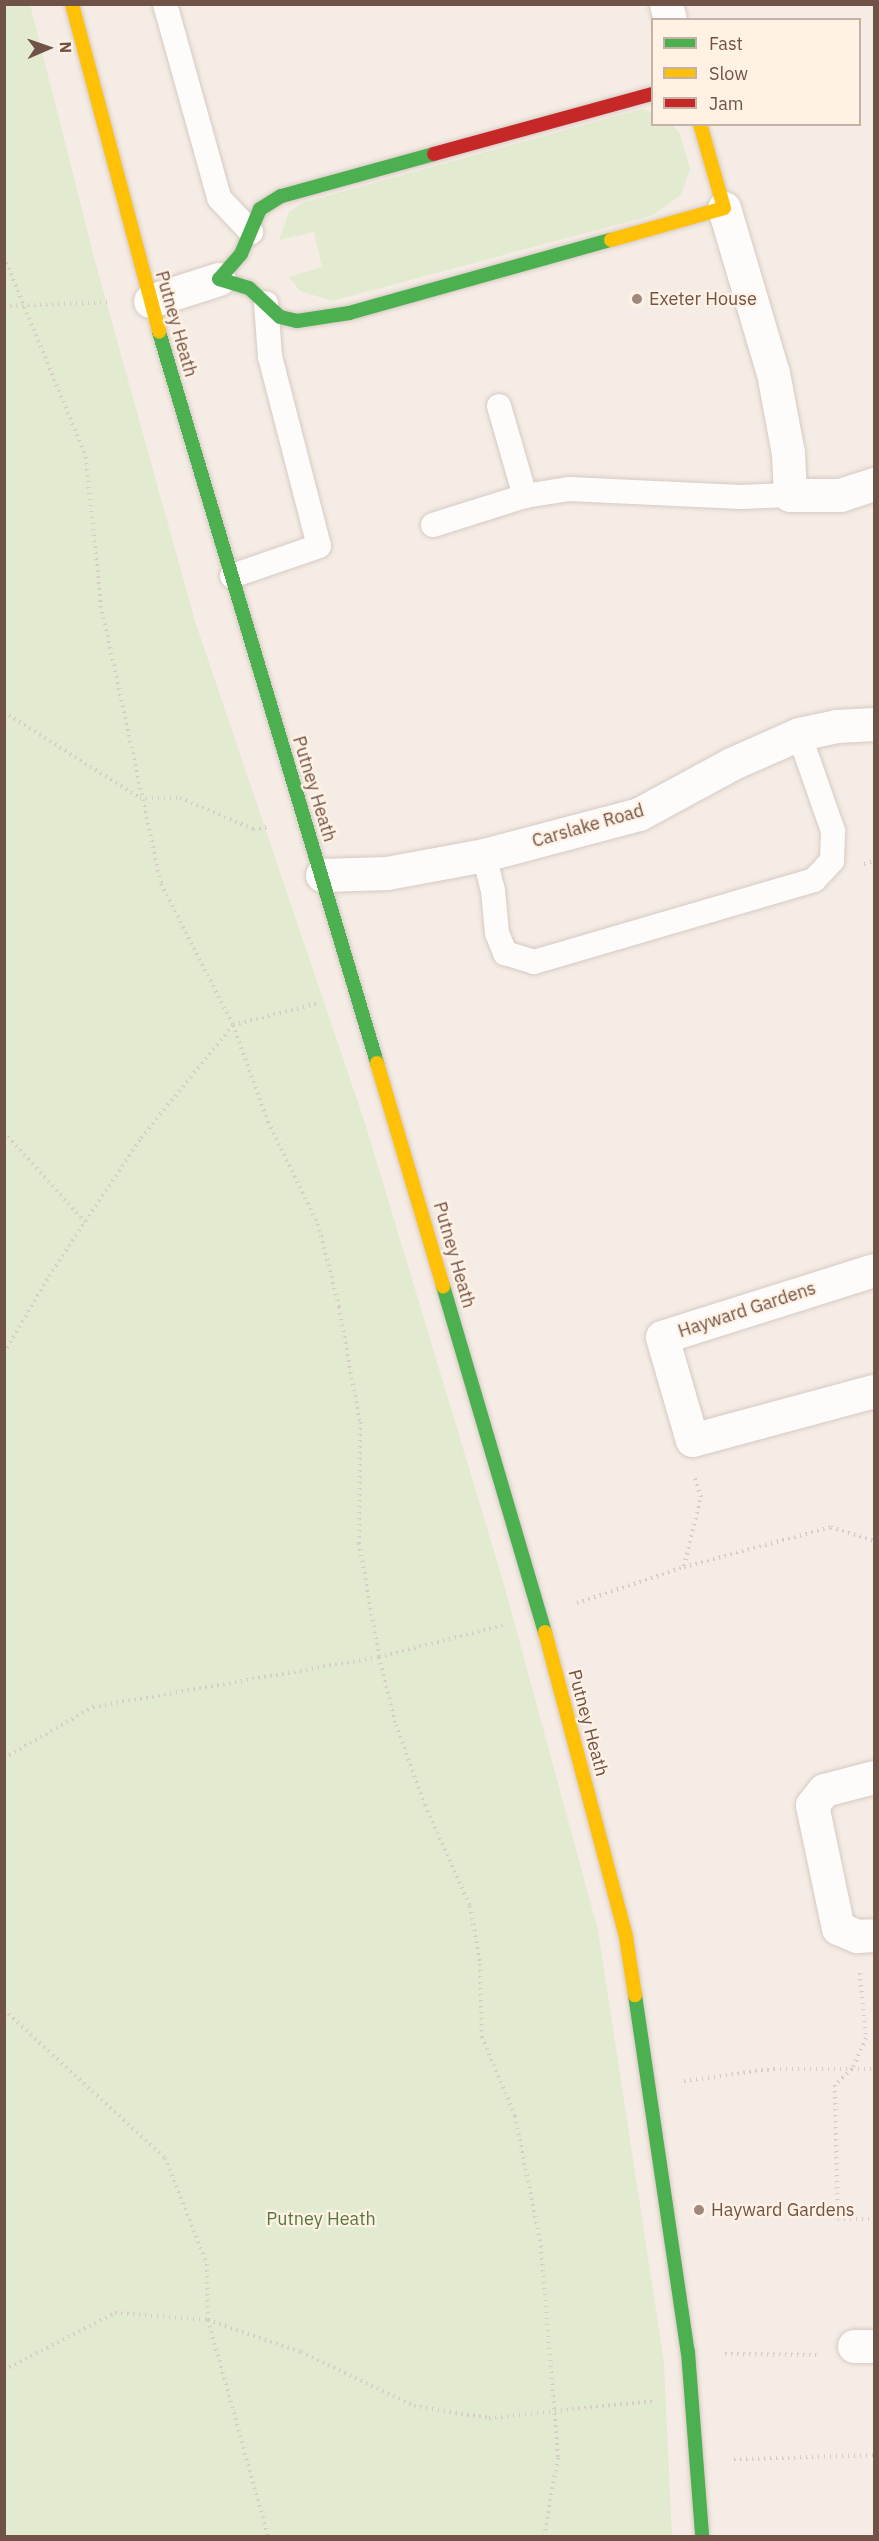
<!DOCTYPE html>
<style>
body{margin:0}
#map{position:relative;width:879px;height:2541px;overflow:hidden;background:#f5ede5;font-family:"IBM Plex Sans",sans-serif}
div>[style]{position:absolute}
.green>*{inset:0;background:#e2ebcf}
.path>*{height:4px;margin-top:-2px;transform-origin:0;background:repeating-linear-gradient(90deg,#d6ccc8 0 1.5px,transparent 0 6px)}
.roads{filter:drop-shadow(0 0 2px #d6cac3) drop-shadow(0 0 2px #d6cac3)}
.lane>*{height:24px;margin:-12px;padding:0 12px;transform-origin:12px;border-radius:12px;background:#fefcfb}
.street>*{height:33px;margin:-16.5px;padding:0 16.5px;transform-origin:16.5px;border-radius:16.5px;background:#fefcfb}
.fast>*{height:14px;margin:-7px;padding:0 7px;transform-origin:7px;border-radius:7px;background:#4caf50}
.slow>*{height:14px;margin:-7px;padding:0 7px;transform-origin:7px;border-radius:7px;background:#ffc107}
.jam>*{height:14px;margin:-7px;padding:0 7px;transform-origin:7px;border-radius:7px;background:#c62828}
.dots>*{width:16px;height:16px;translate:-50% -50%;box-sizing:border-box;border:3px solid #fff2e4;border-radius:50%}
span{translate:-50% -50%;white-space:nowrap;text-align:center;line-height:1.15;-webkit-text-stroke:4.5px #fff2e4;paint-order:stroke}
.poi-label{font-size:18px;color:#715246}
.left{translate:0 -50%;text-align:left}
.street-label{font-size:18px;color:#715246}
.park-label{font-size:18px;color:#54783e}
.frame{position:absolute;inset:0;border:6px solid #715246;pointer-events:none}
.legend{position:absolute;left:651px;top:18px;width:210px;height:108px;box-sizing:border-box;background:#fff2e4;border:2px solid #c6b2a5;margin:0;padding:8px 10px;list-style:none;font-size:18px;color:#715246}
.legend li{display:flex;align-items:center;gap:12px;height:30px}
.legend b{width:30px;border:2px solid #c6b2a5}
.north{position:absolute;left:18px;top:18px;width:60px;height:60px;-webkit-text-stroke:4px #fff2e4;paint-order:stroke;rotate:88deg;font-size:16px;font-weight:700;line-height:24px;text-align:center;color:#715246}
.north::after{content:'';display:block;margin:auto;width:21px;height:27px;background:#715246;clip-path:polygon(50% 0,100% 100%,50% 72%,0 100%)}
</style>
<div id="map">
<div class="green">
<div style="clip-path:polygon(30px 4px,95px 261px,195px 621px,366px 1126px,503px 1581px,598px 1930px,664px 2362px,672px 2536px,5px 2536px,4px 5px)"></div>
<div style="clip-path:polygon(642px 109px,652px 112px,652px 124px,673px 125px,680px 134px,690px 169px,681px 195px,653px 215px,332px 301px,300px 291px,289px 277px,322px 267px,314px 232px,279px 240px,289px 212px,302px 203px)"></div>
</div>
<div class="path">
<div style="left:4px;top:257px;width:216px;rotate:67.7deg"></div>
<div style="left:86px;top:457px;width:150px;rotate:84.3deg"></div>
<div style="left:101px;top:606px;width:284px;rotate:77.8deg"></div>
<div style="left:161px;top:884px;width:158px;rotate:62.9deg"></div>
<div style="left:233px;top:1025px;width:103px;rotate:70.2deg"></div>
<div style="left:268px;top:1122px;width:114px;rotate:63.9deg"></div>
<div style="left:318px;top:1224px;width:86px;rotate:75.8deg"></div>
<div style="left:339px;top:1307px;width:117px;rotate:79.7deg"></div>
<div style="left:360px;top:1422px;width:121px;rotate:90.5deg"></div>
<div style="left:359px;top:1543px;width:116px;rotate:80deg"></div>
<div style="left:379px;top:1657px;width:70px;rotate:76deg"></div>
<div style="left:396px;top:1725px;width:85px;rotate:70.1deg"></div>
<div style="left:425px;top:1805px;width:111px;rotate:66deg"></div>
<div style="left:470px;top:1906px;width:59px;rotate:80.2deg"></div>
<div style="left:480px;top:1964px;width:73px;rotate:88.4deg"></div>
<div style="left:482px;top:2037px;width:86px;rotate:67.3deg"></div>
<div style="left:515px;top:2116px;width:133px;rotate:78.7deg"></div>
<div style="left:541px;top:2246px;width:213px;rotate:85.4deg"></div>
<div style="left:558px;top:2458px;width:79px;rotate:100.2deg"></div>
<div style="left:4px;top:306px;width:106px;rotate:-2.2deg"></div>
<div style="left:4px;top:712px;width:161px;rotate:32.3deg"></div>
<div style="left:140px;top:798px;width:40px"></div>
<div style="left:180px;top:798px;width:79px;rotate:23deg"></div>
<div style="left:253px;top:829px;width:15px;rotate:-8deg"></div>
<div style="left:864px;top:864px;width:10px;rotate:-17deg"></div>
<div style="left:4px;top:1132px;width:121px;rotate:48deg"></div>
<div style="left:4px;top:1353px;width:89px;rotate:-59.7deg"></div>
<div style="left:49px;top:1276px;width:166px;rotate:-56.3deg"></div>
<div style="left:141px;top:1138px;width:146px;rotate:-50.8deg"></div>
<div style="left:233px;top:1025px;width:89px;rotate:-14.3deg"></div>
<div style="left:684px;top:1566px;width:71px;rotate:-76.2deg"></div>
<div style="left:701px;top:1497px;width:20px;rotate:-108deg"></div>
<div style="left:577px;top:1603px;width:113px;rotate:-18.6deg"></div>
<div style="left:684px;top:1567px;width:152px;rotate:-15.2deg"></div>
<div style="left:831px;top:1527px;width:45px;rotate:18deg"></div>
<div style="left:4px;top:1758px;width:103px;rotate:-29.8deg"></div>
<div style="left:93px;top:1707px;width:290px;rotate:-9.9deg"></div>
<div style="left:379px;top:1657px;width:129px;rotate:-14.4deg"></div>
<div style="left:860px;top:1973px;width:65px;rotate:84.7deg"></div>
<div style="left:866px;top:2038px;width:34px;rotate:114deg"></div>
<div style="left:852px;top:2069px;width:23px;rotate:137deg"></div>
<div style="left:835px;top:2085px;width:134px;rotate:88.7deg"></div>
<div style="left:838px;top:2219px;width:36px"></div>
<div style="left:4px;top:2010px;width:219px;rotate:42.6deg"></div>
<div style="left:165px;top:2158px;width:114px;rotate:68.4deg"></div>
<div style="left:207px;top:2264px;width:56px;rotate:89deg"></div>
<div style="left:208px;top:2320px;width:224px;rotate:74.5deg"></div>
<div style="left:684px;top:2081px;width:91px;rotate:-7.6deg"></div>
<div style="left:774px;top:2069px;width:100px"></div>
<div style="left:725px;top:2354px;width:94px;rotate:0.6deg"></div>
<div style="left:4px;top:2370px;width:125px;rotate:-27.2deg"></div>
<div style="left:115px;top:2313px;width:93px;rotate:4.3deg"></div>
<div style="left:208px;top:2320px;width:98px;rotate:19deg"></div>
<div style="left:301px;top:2352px;width:125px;rotate:25.5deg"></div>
<div style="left:414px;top:2406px;width:76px;rotate:9.1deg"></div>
<div style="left:489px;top:2418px;width:165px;rotate:-5.9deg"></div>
<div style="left:734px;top:2459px;width:140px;rotate:-1.6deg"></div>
</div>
<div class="roads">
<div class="lane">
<div style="left:165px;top:4px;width:201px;rotate:74.4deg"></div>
<div style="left:219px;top:198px;width:47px;rotate:46.7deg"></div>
<div style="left:499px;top:406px;width:94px;rotate:73.9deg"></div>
<div style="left:433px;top:525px;width:96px;rotate:-17.5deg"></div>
<div style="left:525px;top:496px;width:45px;rotate:-9deg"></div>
<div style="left:569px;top:489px;width:172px;rotate:2.7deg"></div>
<div style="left:741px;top:497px;width:49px;rotate:-2.3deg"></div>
<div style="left:232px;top:576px;width:92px;rotate:-19deg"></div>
<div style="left:319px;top:546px;width:195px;rotate:-104.5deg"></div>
<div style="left:270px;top:357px;width:54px;rotate:-94.2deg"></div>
<div style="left:484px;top:855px;width:36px;rotate:76deg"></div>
<div style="left:493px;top:890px;width:43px;rotate:84.7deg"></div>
<div style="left:497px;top:933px;width:22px;rotate:68deg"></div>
<div style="left:505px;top:953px;width:30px;rotate:17deg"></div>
<div style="left:534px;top:962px;width:292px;rotate:-16.3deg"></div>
<div style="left:814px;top:880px;width:26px;rotate:-47deg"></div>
<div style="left:832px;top:861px;width:30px;rotate:-88deg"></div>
<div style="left:833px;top:831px;width:103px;rotate:-109.3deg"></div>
</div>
<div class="street">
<div style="left:666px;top:4px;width:16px;rotate:76deg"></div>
<div style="left:724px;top:208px;width:172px;rotate:73.5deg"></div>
<div style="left:773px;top:373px;width:81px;rotate:79.4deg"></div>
<div style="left:788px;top:453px;width:42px;rotate:87.3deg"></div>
<div style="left:790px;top:495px;width:50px"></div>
<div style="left:840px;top:495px;width:36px;rotate:-18deg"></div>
<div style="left:150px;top:301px;width:72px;rotate:-17.7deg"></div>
<div style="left:322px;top:875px;width:65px;rotate:-1.8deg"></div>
<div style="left:387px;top:873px;width:99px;rotate:-10.5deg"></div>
<div style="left:484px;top:855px;width:160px;rotate:-14.8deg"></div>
<div style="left:639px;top:814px;width:105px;rotate:-28.5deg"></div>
<div style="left:731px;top:764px;width:74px;rotate:-23.8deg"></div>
<div style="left:799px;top:734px;width:38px;rotate:-12deg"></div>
<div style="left:836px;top:726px;width:38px;rotate:-3deg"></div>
<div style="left:874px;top:1270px;width:222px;rotate:162.5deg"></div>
<div style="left:662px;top:1337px;width:107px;rotate:73.8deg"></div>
<div style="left:692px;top:1440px;width:188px;rotate:-15.1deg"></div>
<div style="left:874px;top:1777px;width:52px;rotate:165.4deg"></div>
<div style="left:824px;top:1790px;width:19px;rotate:129deg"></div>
<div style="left:812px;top:1805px;width:126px;rotate:78.1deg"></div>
<div style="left:838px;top:1928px;width:21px;rotate:23deg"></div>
<div style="left:857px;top:1936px;width:17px;rotate:-3deg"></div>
<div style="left:854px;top:2346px;width:20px"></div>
</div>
<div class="fast">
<div style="left:434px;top:154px;width:159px;rotate:164.6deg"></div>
<div style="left:281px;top:196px;width:25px;rotate:148deg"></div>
<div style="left:260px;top:209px;width:49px;rotate:112.9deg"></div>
<div style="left:241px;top:254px;width:33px;rotate:131deg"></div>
<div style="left:219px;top:279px;width:31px;rotate:17deg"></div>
<div style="left:249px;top:288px;width:42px;rotate:43.1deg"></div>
<div style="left:280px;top:317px;width:17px;rotate:13deg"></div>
<div style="left:297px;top:321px;width:53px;rotate:-8.7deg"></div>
<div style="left:349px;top:313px;width:272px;rotate:-15.6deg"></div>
<div style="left:159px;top:332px;width:763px;rotate:73.39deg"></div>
<div style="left:443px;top:1286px;width:361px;rotate:73.6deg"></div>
<div style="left:635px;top:1995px;width:361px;rotate:81.6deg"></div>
<div style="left:688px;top:2352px;width:185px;rotate:85.6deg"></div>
</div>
<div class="slow">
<div style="left:72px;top:4px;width:339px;rotate:75.1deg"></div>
<div style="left:611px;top:240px;width:117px;rotate:-15.8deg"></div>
<div style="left:724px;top:208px;width:87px;rotate:-105.9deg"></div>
<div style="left:377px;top:1063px;width:233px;rotate:73.5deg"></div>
<div style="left:545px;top:1632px;width:316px;rotate:75.1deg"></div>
<div style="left:626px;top:1937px;width:59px;rotate:81.2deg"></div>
</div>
<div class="jam">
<div style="left:434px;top:154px;width:226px;rotate:-15.4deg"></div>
</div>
</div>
<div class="dots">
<div style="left:637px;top:299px;background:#9f887e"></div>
<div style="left:699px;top:2210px;background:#9f887e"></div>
</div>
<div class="poi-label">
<span class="left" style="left:649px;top:299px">Exeter House</span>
<span class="left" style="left:711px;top:2210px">Hayward Gardens</span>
</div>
<div class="street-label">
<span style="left:176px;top:324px;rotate:74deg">Putney Heath</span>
<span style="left:314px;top:789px;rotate:73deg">Putney Heath</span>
<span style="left:588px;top:826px;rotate:-16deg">Carslake Road</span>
<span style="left:454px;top:1255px;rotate:74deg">Putney Heath</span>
<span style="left:747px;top:1310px;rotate:-18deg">Hayward Gardens</span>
<span style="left:588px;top:1723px;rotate:75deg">Putney Heath</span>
</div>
<div class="park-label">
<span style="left:321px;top:2219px">Putney Heath</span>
</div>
<div class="frame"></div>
<ul class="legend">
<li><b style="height:8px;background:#4caf50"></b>Fast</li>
<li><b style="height:8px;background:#ffc107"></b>Slow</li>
<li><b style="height:8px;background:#c62828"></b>Jam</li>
</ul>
<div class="north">N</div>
</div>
